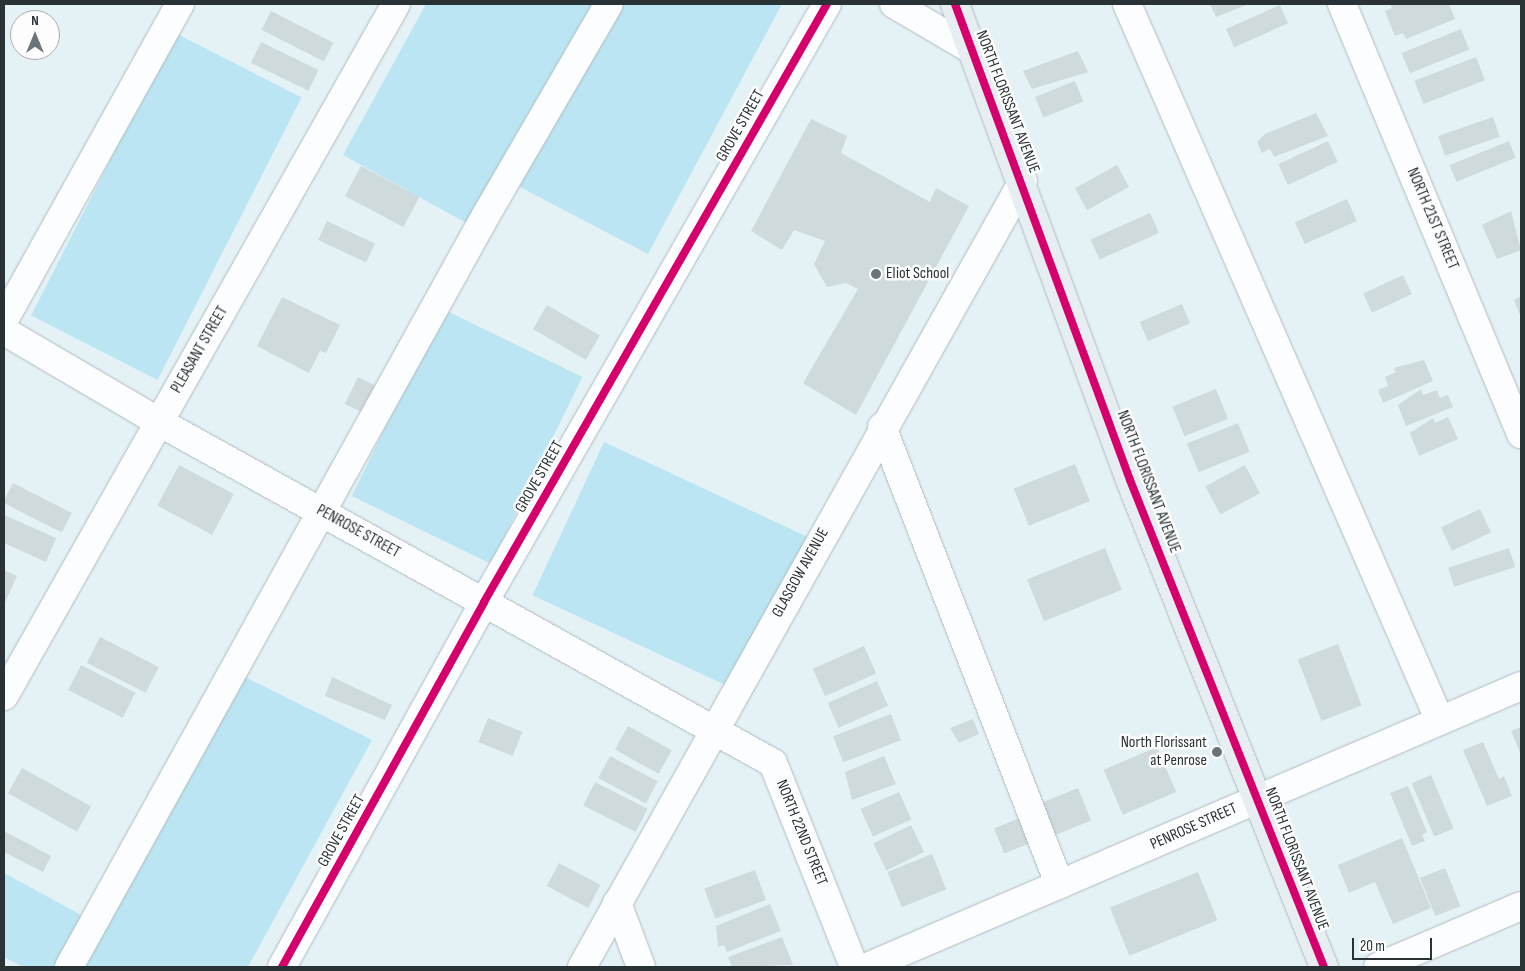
<!DOCTYPE html>
<style>
body{margin:0}
#map{position:relative;width:1525px;height:971px;overflow:hidden;background:#e4f2f6;font-family:"Sofia Sans Condensed",sans-serif}
div>[style]{position:absolute}
.green>*{inset:0;background:#bbe5f2;transform-origin:0 0}
.building>*{inset:0;background:#cfdadc;transform-origin:0 0}
.roads{filter:drop-shadow(0 0 1px #b0bbbe) drop-shadow(0 0 1px #b0bbbe)}
.minor>*{height:28px;margin:-14px;padding:0 14px;transform-origin:14px;border-radius:14px;background:#fbfdfe}
.major>*{height:28px;margin:-14px;padding:0 14px;transform-origin:14px;border-radius:14px;background:#e6eef2}
.cycleway>*{height:8px;margin:-4px;padding:0 4px;transform-origin:4px;border-radius:4px;background:#d6006c}
.dots>*{width:14px;height:14px;translate:-50% -50%;box-sizing:border-box;border:2px solid #fdfdfd;border-radius:50%}
span{translate:-50% -50%;white-space:nowrap;text-align:center;line-height:1.15;-webkit-text-stroke:5px #fdfdfd;paint-order:stroke}
.street-label{font-size:16px;color:#293235}
.poi-label{font-size:16px;color:#293235}
.left{translate:0 -50%;text-align:left}
.right{translate:-100% -50%;text-align:right}
.frame{position:absolute;inset:0;border:5px solid #293235;pointer-events:none}
.north{position:absolute;left:10px;top:10px;width:50px;height:50px;box-sizing:border-box;background:#fdfdfd;border:1px solid #a8acad;border-radius:50%;rotate:0deg;font-size:14px;font-weight:700;line-height:20px;text-align:center;color:#293235}
.north::after{content:'';display:block;margin:auto;width:18px;height:22px;background:#6a7579;clip-path:polygon(50% 0,100% 100%,50% 72%,0 100%)}
.scale{position:absolute;left:1352px;top:938px;width:80px;height:22px;box-sizing:border-box;border:2px solid #293235;border-top:0;padding-left:6px;font-size:15px;line-height:18px;white-space:nowrap;color:#293235;-webkit-text-stroke:4px #fdfdfd;paint-order:stroke}
</style>
<div id="map">
<div class="green">
<div style="clip-path:polygon(426px 4px,592px 4px,470px 225px,343px 155px)"></div>
<div style="clip-path:polygon(618px 4px,782px 4px,648px 254px,518px 186px)"></div>
<div style="left:175px;top:33px;width:142px;height:317px;rotate:27deg"></div>
<div style="left:443px;top:309px;width:155px;height:208px;rotate:26deg"></div>
<div style="left:604px;top:442px;width:225px;height:169px;rotate:25deg"></div>
<div style="clip-path:polygon(241px 675px,372px 740px,248px 967px,78px 967px)"></div>
<div style="clip-path:polygon(4px 873px,83px 916px,56px 967px,23px 967px,4px 957px)"></div>
</div>
<div class="building">
<div style="clip-path:polygon(1210px 4px,1249px 4px,1216px 17px)"></div>
<div style="clip-path:polygon(1390px 4px,1449px 4px,1455px 19px,1406px 39px,1403px 33px,1395px 36px,1385px 11px,1392px 8px)"></div>
<div style="left:1280px;top:5px;width:20px;height:59px;rotate:66deg"></div>
<div style="left:271px;top:11px;width:70px;height:21px;rotate:27deg"></div>
<div style="left:1461px;top:29px;width:22px;height:64px;rotate:68deg"></div>
<div style="left:261px;top:42px;width:64px;height:23px;rotate:26deg"></div>
<div style="clip-path:polygon(1078px 51px,1088px 72px,1032px 89px,1023px 71px)"></div>
<div style="left:1476px;top:57px;width:25px;height:66px;rotate:69deg"></div>
<div style="left:1075px;top:81px;width:22px;height:43px;rotate:68deg"></div>
<div style="clip-path:polygon(1316px 113px,1328px 136px,1274px 157px,1270px 149px,1262px 153px,1257px 142px,1265px 134px)"></div>
<div style="left:1493px;top:117px;width:21px;height:58px;rotate:71deg"></div>
<div style="clip-path:polygon(811px 119px,847px 136px,841px 153px,930px 202px,936px 188px,969px 206px,856px 415px,803px 383px,858px 289px,846px 283px,827px 287px,814px 264px,825px 241px,794px 230px,782px 250px,751px 231px)"></div>
<div style="left:1328px;top:141px;width:23px;height:55px;rotate:65deg"></div>
<div style="left:1509px;top:141px;width:18px;height:64px;rotate:68deg"></div>
<div style="left:1117px;top:165px;width:25px;height:48px;rotate:61deg"></div>
<div style="left:361px;top:166px;width:66px;height:34px;rotate:28deg"></div>
<div style="left:1347px;top:199px;width:24px;height:57px;rotate:66deg"></div>
<div style="clip-path:polygon(1511px 211px,1521px 250px,1497px 259px,1482px 225px)"></div>
<div style="left:1150px;top:213px;width:22px;height:65px;rotate:66deg"></div>
<div style="left:327px;top:221px;width:53px;height:21px;rotate:25deg"></div>
<div style="left:1403px;top:275px;width:21px;height:44px;rotate:65deg"></div>
<div style="clip-path:polygon(1521px 296px,1521px 318px,1514px 300px)"></div>
<div style="clip-path:polygon(282px 297px,340px 325px,326px 353px,320px 351px,309px 373px,257px 346px)"></div>
<div style="left:1182px;top:304px;width:21px;height:46px;rotate:67deg"></div>
<div style="left:547px;top:305px;width:61px;height:28px;rotate:30deg"></div>
<div style="clip-path:polygon(1424px 360px,1433px 381px,1383px 403px,1378px 390px,1388px 386px,1385px 377px,1396px 372px,1394px 368px)"></div>
<div style="left:358px;top:377px;width:28px;height:30px;rotate:26deg"></div>
<div style="left:1216px;top:389px;width:32px;height:47px;rotate:68deg"></div>
<div style="clip-path:polygon(1421px 389px,1423px 395px,1437px 390px,1440px 398px,1448px 395px,1453px 407px,1406px 426px,1398px 405px)"></div>
<div style="clip-path:polygon(1448px 417px,1458px 439px,1419px 456px,1410px 433px,1433px 418px,1435px 423px)"></div>
<div style="left:1238px;top:423px;width:31px;height:55px;rotate:68deg"></div>
<div style="left:1075px;top:464px;width:40px;height:66px;rotate:68deg"></div>
<div style="left:179px;top:465px;width:62px;height:46px;rotate:28deg"></div>
<div style="left:1245px;top:465px;width:32px;height:45px;rotate:62deg"></div>
<div style="left:13px;top:483px;width:66px;height:22px;rotate:27deg"></div>
<div style="left:1480px;top:509px;width:26px;height:43px;rotate:65deg"></div>
<div style="clip-path:polygon(4px 515px,56px 538px,46px 562px,4px 543px)"></div>
<div style="left:1105px;top:548px;width:45px;height:84px;rotate:68deg"></div>
<div style="left:1509px;top:548px;width:20px;height:64px;rotate:72deg"></div>
<div style="clip-path:polygon(4px 570px,17px 576px,4px 605px)"></div>
<div style="left:100px;top:637px;width:66px;height:29px;rotate:27deg"></div>
<div style="left:1338px;top:644px;width:66px;height:43px;rotate:69deg"></div>
<div style="left:864px;top:646px;width:30px;height:56px;rotate:66deg"></div>
<div style="left:81px;top:665px;width:61px;height:28px;rotate:27deg"></div>
<div style="clip-path:polygon(332px 677px,392px 705px,385px 720px,325px 696px)"></div>
<div style="left:877px;top:681px;width:27px;height:54px;rotate:66deg"></div>
<div style="left:891px;top:714px;width:28px;height:62px;rotate:69deg"></div>
<div style="left:488px;top:718px;width:37px;height:26px;rotate:22deg"></div>
<div style="clip-path:polygon(973px 719px,979px 734px,959px 743px,950px 728px)"></div>
<div style="left:628px;top:726px;width:50px;height:27px;rotate:29deg"></div>
<div style="clip-path:polygon(1521px 727px,1521px 755px,1511px 731px)"></div>
<div style="clip-path:polygon(1483px 742px,1499px 779px,1504px 776px,1512px 796px,1487px 806px,1463px 750px)"></div>
<div style="left:1157px;top:747px;width:49px;height:58px;rotate:67deg"></div>
<div style="left:610px;top:756px;width:54px;height:25px;rotate:28deg"></div>
<div style="clip-path:polygon(884px 756px,896px 784px,852px 800px,845px 772px)"></div>
<div style="left:22px;top:768px;width:79px;height:29px;rotate:29deg"></div>
<div style="left:1431px;top:775px;width:58px;height:21px;rotate:67deg"></div>
<div style="left:595px;top:782px;width:59px;height:26px;rotate:27deg"></div>
<div style="clip-path:polygon(1408px 786px,1427px 832px,1422px 835px,1425px 841px,1412px 846px,1390px 793px)"></div>
<div style="left:1078px;top:788px;width:35px;height:40px;rotate:68deg"></div>
<div style="left:899px;top:792px;width:30px;height:42px;rotate:66deg"></div>
<div style="left:1020px;top:818px;width:27px;height:28px;rotate:68deg"></div>
<div style="left:911px;top:825px;width:30px;height:42px;rotate:64deg"></div>
<div style="clip-path:polygon(4px 831px,51px 856px,43px 872px,4px 852px)"></div>
<div style="clip-path:polygon(1402px 838px,1431px 908px,1393px 924px,1375px 882px,1349px 893px,1338px 865px)"></div>
<div style="left:932px;top:854px;width:38px;height:48px;rotate:68deg"></div>
<div style="left:559px;top:863px;width:47px;height:26px;rotate:28deg"></div>
<div style="left:1445px;top:868px;width:41px;height:27px;rotate:68deg"></div>
<div style="left:755px;top:870px;width:32px;height:54px;rotate:70deg"></div>
<div style="left:1198px;top:872px;width:52px;height:95px;rotate:68deg"></div>
<div style="clip-path:polygon(770px 904px,781px 931px,727px 952px,724px 945px,718px 947px,716px 926px)"></div>
<div style="clip-path:polygon(782px 937px,793px 965px,732px 967px,728px 957px)"></div>
</div>
<div class="roads">
<div class="minor">
<div style="left:894px;top:4px;width:91px;rotate:30.5deg"></div>
<div style="left:1127px;top:4px;width:782px;rotate:66.42deg"></div>
<div style="left:1342px;top:4px;width:466px;rotate:67.4deg"></div>
<div style="left:4px;top:320px;width:362px;rotate:-60.9deg"></div>
<div style="left:4px;top:331px;width:180px;rotate:30.4deg"></div>
<div style="left:159px;top:422px;width:702px;rotate:29.05deg"></div>
<div style="left:773px;top:763px;width:219px;rotate:68.3deg"></div>
<div style="left:882px;top:427px;width:491px;rotate:68.8deg"></div>
<div style="left:4px;top:696px;width:795px;rotate:-60.47deg"></div>
<div style="left:617px;top:903px;width:68px;rotate:69.4deg"></div>
<div style="left:69px;top:967px;width:860px;rotate:-60.99deg"></div>
<div style="left:486px;top:215px;width:244px;rotate:-59.8deg"></div>
<div style="left:282px;top:967px;width:417px;rotate:-61deg"></div>
<div style="left:484px;top:602px;width:689px;rotate:-60.16deg"></div>
<div style="left:582px;top:967px;width:901px;rotate:-60.7deg"></div>
<div style="left:867px;top:967px;width:712px;rotate:-23.25deg"></div>
<div style="left:1378px;top:967px;width:155px;rotate:-23.1deg"></div>
</div>
<div class="major">
<div style="left:955px;top:4px;width:507px;rotate:69.81deg"></div>
<div style="left:1130px;top:480px;width:524px;rotate:68.28deg"></div>
</div>
</div>
<div class="cycleway">
<div style="left:955px;top:4px;width:507px;rotate:69.81deg"></div>
<div style="left:1130px;top:480px;width:524px;rotate:68.28deg"></div>
<div style="left:282px;top:967px;width:417px;rotate:-61deg"></div>
<div style="left:484px;top:602px;width:689px;rotate:-60.16deg"></div>
</div>
<div class="dots">
<div style="left:876px;top:274px;background:#6a7579"></div>
<div style="left:1217px;top:752px;background:#6a7579"></div>
</div>
<div class="street-label">
<span style="left:1007px;top:102px;rotate:69deg">NORTH FLORISSANT AVENUE</span>
<span style="left:741px;top:126px;rotate:-60deg">GROVE STREET</span>
<span style="left:1432px;top:219px;rotate:67deg">NORTH 21ST STREET</span>
<span style="left:200px;top:350px;rotate:-60deg">PLEASANT STREET</span>
<span style="left:540px;top:477px;rotate:-60deg">GROVE STREET</span>
<span style="left:1148px;top:482px;rotate:69deg">NORTH FLORISSANT AVENUE</span>
<span style="left:358px;top:532px;rotate:29deg">PENROSE STREET</span>
<span style="left:801px;top:573px;rotate:-61deg">GLASGOW AVENUE</span>
<span style="left:1194px;top:827px;rotate:-24deg">PENROSE STREET</span>
<span style="left:342px;top:831px;rotate:-61deg">GROVE STREET</span>
<span style="left:801px;top:833px;rotate:68deg">NORTH 22ND STREET</span>
<span style="left:1296px;top:859px;rotate:69deg">NORTH FLORISSANT AVENUE</span>
</div>
<div class="poi-label">
<span class="left" style="left:886px;top:274px">Eliot School</span>
<span class="right" style="left:1207px;top:752px">North Florissant<br>at Penrose</span>
</div>
<div class="frame"></div>
<div class="north">N</div>
<div class="scale">20 m</div>
</div>
